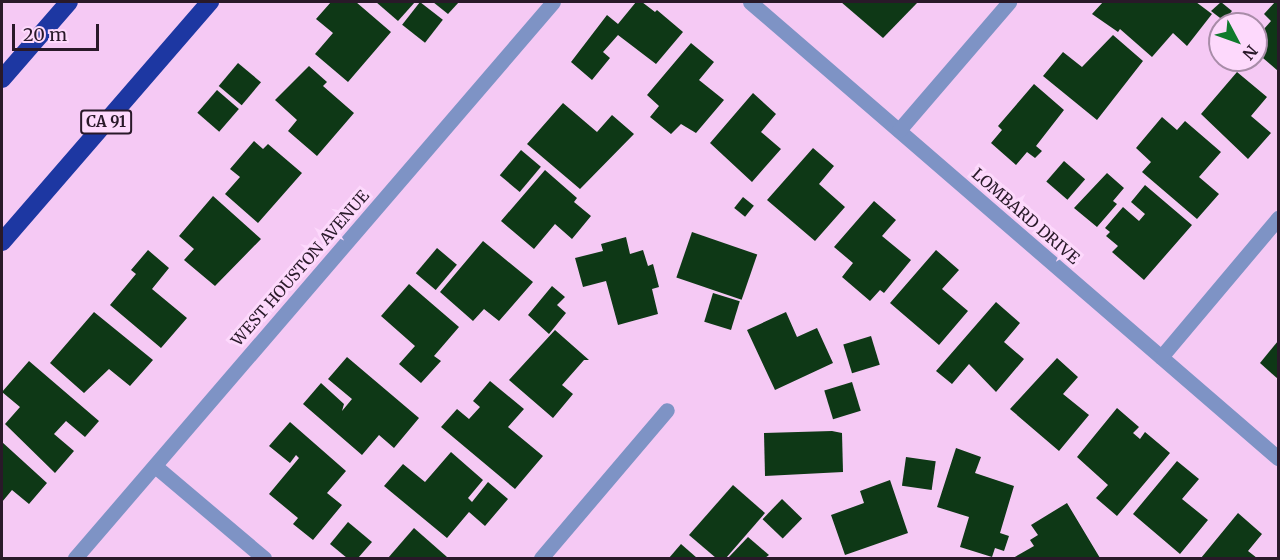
<!DOCTYPE html>
<style>
body{margin:0}
#map{position:relative;width:1280px;height:560px;overflow:hidden;background:#f5c9f4;font-family:Merriweather,serif}
div>[style]{position:absolute}
.building>*{inset:0;background:#0e3816;transform-origin:0 0}
.minor>*{height:15px;margin:-7.5px;padding:0 7.5px;transform-origin:7.5px;border-radius:7.5px;background:#7e93c5}
.highway>*{height:18px;margin:-9px;padding:0 9px;transform-origin:9px;border-radius:9px;background:#1d37a2}
span{translate:-50% -50%;white-space:nowrap;text-align:center;line-height:1.15;-webkit-text-stroke:6px #fdd9fc;paint-order:stroke}
.shield-label span{padding:2px 4px;background:#fdd9fc;border:2px solid;border-radius:4px;-webkit-text-stroke-width:0}
.shield-label{font-size:15px;color:#291929;font-weight:700}
.street-label{font-size:16px;color:#291929}
.frame{position:absolute;inset:0;border:3px solid #291929;pointer-events:none}
.north{position:absolute;left:1208px;top:12px;width:60px;height:60px;box-sizing:border-box;background:#fdd9fc;border:2px solid #a88ca8;border-radius:50%;rotate:131deg;font-size:16px;font-weight:700;line-height:24px;text-align:center;color:#291929}
.north::after{content:'';display:block;margin:auto;width:21px;height:27px;background:#107a2d;clip-path:polygon(50% 0,100% 100%,50% 72%,0 100%)}
.scale{position:absolute;left:12px;top:24px;width:87px;height:27px;box-sizing:border-box;border:3px solid #291929;border-top:0;padding-left:8px;font-size:18px;line-height:21px;white-space:nowrap;color:#291929;-webkit-text-stroke:4px #fdd9fc;paint-order:stroke}
</style>
<div id="map">
<div class="building">
<div style="clip-path:polygon(331px 2px,356px 2px,391px 32px,348px 82px,315px 54px,333px 33px,316px 19px)"></div>
<div style="clip-path:polygon(376px 2px,415px 2px,398px 21px)"></div>
<div style="left:420px;top:2px;width:29px;height:29px;rotate:38deg"></div>
<div style="clip-path:polygon(433px 2px,459px 2px,448px 14px)"></div>
<div style="clip-path:polygon(636px 2px,642px 2px,655px 12px,657px 10px,683px 32px,656px 64px,618px 35px,603px 52px,610px 58px,592px 80px,571px 62px,607px 15px,618px 24px)"></div>
<div style="clip-path:polygon(841px 2px,918px 2px,883px 38px)"></div>
<div style="clip-path:polygon(1103px 2px,1196px 2px,1212px 14px,1187px 46px,1173px 33px,1152px 57px,1120px 29px,1118px 32px,1092px 14px)"></div>
<div style="clip-path:polygon(1221px 2px,1232px 11px,1224px 21px,1211px 11px)"></div>
<div style="clip-path:polygon(1275px 2px,1278px 2px,1278px 71px,1256px 52px,1256px 38px,1271px 21px,1264px 14px)"></div>
<div style="clip-path:polygon(1113px 35px,1143px 61px,1097px 120px,1043px 76px,1063px 52px,1082px 67px)"></div>
<div style="clip-path:polygon(691px 43px,714px 62px,699px 80px,724px 100px,696px 133px,681px 124px,671px 134px,650px 117px,659px 106px,647px 95px)"></div>
<div style="left:238px;top:63px;width:30px;height:30px;rotate:40deg"></div>
<div style="clip-path:polygon(309px 66px,327px 82px,323px 86px,354px 113px,317px 156px,288px 131px,297px 120px,275px 100px)"></div>
<div style="clip-path:polygon(1237px 72px,1267px 97px,1251px 116px,1271px 133px,1248px 159px,1201px 114px)"></div>
<div style="clip-path:polygon(1034px 84px,1064px 110px,1036px 146px,1042px 151px,1035px 158px,1027px 152px,1016px 165px,991px 143px,1002px 130px,998px 126px)"></div>
<div style="left:217px;top:90px;width:29px;height:30px;rotate:41deg"></div>
<div style="clip-path:polygon(753px 93px,776px 114px,761px 132px,781px 149px,752px 182px,710px 143px)"></div>
<div style="clip-path:polygon(563px 103px,597px 132px,612px 115px,634px 134px,580px 189px,527px 144px)"></div>
<div style="clip-path:polygon(1162px 117px,1177px 130px,1185px 121px,1221px 152px,1199px 177px,1219px 194px,1197px 219px,1142px 172px,1151px 162px,1136px 148px)"></div>
<div style="clip-path:polygon(254px 141px,263px 149px,268px 144px,302px 173px,258px 223px,225px 194px,240px 177px,230px 169px)"></div>
<div style="clip-path:polygon(813px 148px,834px 166px,819px 184px,845px 207px,815px 241px,767px 200px)"></div>
<div style="left:521px;top:150px;width:26px;height:33px;rotate:40deg"></div>
<div style="left:1064px;top:161px;width:28px;height:27px;rotate:41deg"></div>
<div style="clip-path:polygon(545px 170px,577px 198px,574px 202px,591px 216px,572px 239px,555px 224px,534px 249px,501px 221px)"></div>
<div style="clip-path:polygon(1107px 173px,1124px 188px,1113px 201px,1117px 204px,1097px 227px,1074px 208px)"></div>
<div style="clip-path:polygon(1145px 185px,1192px 225px,1144px 280px,1112px 252px,1118px 246px,1106px 236px,1110px 232px,1105px 228px,1123px 207px,1139px 221px,1145px 214px,1131px 202px)"></div>
<div style="clip-path:polygon(213px 196px,261px 239px,215px 286px,184px 260px,194px 249px,179px 236px)"></div>
<div style="left:743px;top:197px;width:14px;height:14px;rotate:39deg"></div>
<div style="clip-path:polygon(874px 201px,896px 220px,882px 236px,911px 260px,884px 293px,880px 290px,870px 301px,842px 277px,853px 263px,834px 247px)"></div>
<div style="left:692px;top:232px;width:69px;height:48px;rotate:19deg"></div>
<div style="clip-path:polygon(626px 237px,630px 254px,643px 250px,648px 266px,653px 264px,659px 287px,652px 289px,658px 314px,618px 325px,606px 281px,583px 287px,575px 258px,603px 251px,601px 244px)"></div>
<div style="clip-path:polygon(483px 241px,533px 282px,499px 321px,484px 309px,473px 321px,440px 292px)"></div>
<div style="left:437px;top:248px;width:26px;height:33px;rotate:40deg"></div>
<div style="clip-path:polygon(148px 250px,169px 268px,152px 289px,187px 318px,161px 348px,110px 305px,136px 274px,131px 270px)"></div>
<div style="clip-path:polygon(936px 250px,959px 270px,942px 289px,968px 311px,939px 345px,890px 303px)"></div>
<div style="clip-path:polygon(409px 284px,459px 327px,434px 356px,441px 361px,421px 383px,399px 364px,415px 346px,381px 316px)"></div>
<div style="clip-path:polygon(552px 286px,565px 297px,557px 305px,566px 313px,549px 334px,528px 315px)"></div>
<div style="left:713px;top:293px;width:28px;height:30px;rotate:17deg"></div>
<div style="clip-path:polygon(996px 302px,1020px 323px,1004px 342px,1024px 359px,996px 392px,969px 364px,952px 384px,936px 371px)"></div>
<div style="clip-path:polygon(94px 312px,153px 360px,130px 386px,109px 369px,84px 393px,50px 363px)"></div>
<div style="clip-path:polygon(786px 312px,797px 337px,817px 328px,833px 363px,775px 390px,747px 330px)"></div>
<div style="clip-path:polygon(555px 330px,589px 360px,584px 360px,562px 385px,573px 394px,553px 418px,509px 380px)"></div>
<div style="left:871px;top:336px;width:30px;height:29px;rotate:73deg"></div>
<div style="clip-path:polygon(1278px 341px,1278px 379px,1260px 363px)"></div>
<div style="clip-path:polygon(347px 357px,419px 418px,394px 448px,379px 435px,362px 455px,303px 404px,321px 383px,344px 404px,342px 411px,352px 399px,328px 379px)"></div>
<div style="clip-path:polygon(1057px 358px,1078px 377px,1063px 394px,1089px 415px,1059px 451px,1010px 409px)"></div>
<div style="clip-path:polygon(29px 361px,99px 421px,85px 437px,66px 421px,54px 434px,74px 451px,55px 473px,5px 424px,20px 407px,2px 392px)"></div>
<div style="clip-path:polygon(490px 381px,524px 409px,508px 427px,543px 456px,515px 489px,441px 427px,457px 409px,469px 419px,480px 407px,473px 401px)"></div>
<div style="left:852px;top:382px;width:30px;height:29px;rotate:73deg"></div>
<div style="clip-path:polygon(1117px 408px,1139px 427px,1133px 433px,1140px 439px,1145px 432px,1170px 453px,1117px 516px,1096px 498px,1108px 485px,1077px 457px)"></div>
<div style="clip-path:polygon(290px 422px,346px 471px,327px 493px,342px 505px,313px 540px,293px 524px,298px 518px,269px 494px,299px 458px,296px 455px,290px 463px,269px 446px)"></div>
<div style="clip-path:polygon(832px 431px,842px 433px,843px 472px,765px 476px,764px 433px)"></div>
<div style="clip-path:polygon(2px 442px,47px 483px,29px 504px,12px 490px,2px 502px)"></div>
<div style="clip-path:polygon(956px 448px,981px 457px,975px 473px,1014px 486px,1000px 533px,1009px 536px,1004px 551px,995px 548px,992px 557px,960px 547px,969px 517px,937px 507px)"></div>
<div style="clip-path:polygon(451px 452px,483px 480px,468px 498px,472px 502px,488px 482px,508px 499px,485px 526px,469px 512px,447px 538px,384px 486px,403px 464px,425px 482px)"></div>
<div style="left:906px;top:457px;width:30px;height:29px;rotate:8deg"></div>
<div style="clip-path:polygon(1177px 461px,1199px 479px,1182px 499px,1208px 520px,1180px 554px,1133px 514px)"></div>
<div style="clip-path:polygon(890px 480px,908px 533px,845px 555px,831px 515px,864px 503px,860px 491px)"></div>
<div style="clip-path:polygon(733px 485px,765px 513px,726px 558px,716px 558px,689px 535px)"></div>
<div style="left:782px;top:499px;width:28px;height:28px;rotate:44deg"></div>
<div style="clip-path:polygon(1067px 503px,1100px 558px,1013px 558px,1034px 546px,1030px 540px,1038px 535px,1031px 525px)"></div>
<div style="clip-path:polygon(1238px 513px,1262px 534px,1248px 551px,1257px 558px,1201px 558px)"></div>
<div style="clip-path:polygon(348px 522px,372px 542px,358px 558px,347px 558px,330px 544px)"></div>
<div style="clip-path:polygon(414px 528px,447px 557px,446px 558px,388px 558px)"></div>
<div style="clip-path:polygon(748px 537px,769px 555px,765px 558px,728px 558px)"></div>
<div style="clip-path:polygon(681px 544px,697px 558px,669px 558px)"></div>
</div>
<div class="minor">
<div style="left:750px;top:2px;width:698px;rotate:40.82deg"></div>
<div style="left:899px;top:130px;width:169px;rotate:-49.3deg"></div>
<div style="left:1161px;top:357px;width:182px;rotate:-49.9deg"></div>
<div style="left:155px;top:466px;width:143px;rotate:40.2deg"></div>
<div style="left:75px;top:558px;width:733px;rotate:-49.31deg"></div>
<div style="left:541px;top:558px;width:194px;rotate:-49.6deg"></div>
</div>
<div class="highway">
<div style="left:2px;top:79px;width:102px;rotate:-49deg"></div>
<div style="left:2px;top:242px;width:318px;rotate:-49.1deg"></div>
</div>
<div class="shield-label">
<span style="left:106px;top:122px">CA 91</span>
</div>
<div class="street-label">
<span style="left:1026px;top:216px;rotate:41deg">LOMBARD DRIVE</span>
<span style="left:300px;top:268px;rotate:-49deg">WEST HOUSTON AVENUE</span>
</div>
<div class="frame"></div>
<div class="north">N</div>
<div class="scale">20 m</div>
</div>
